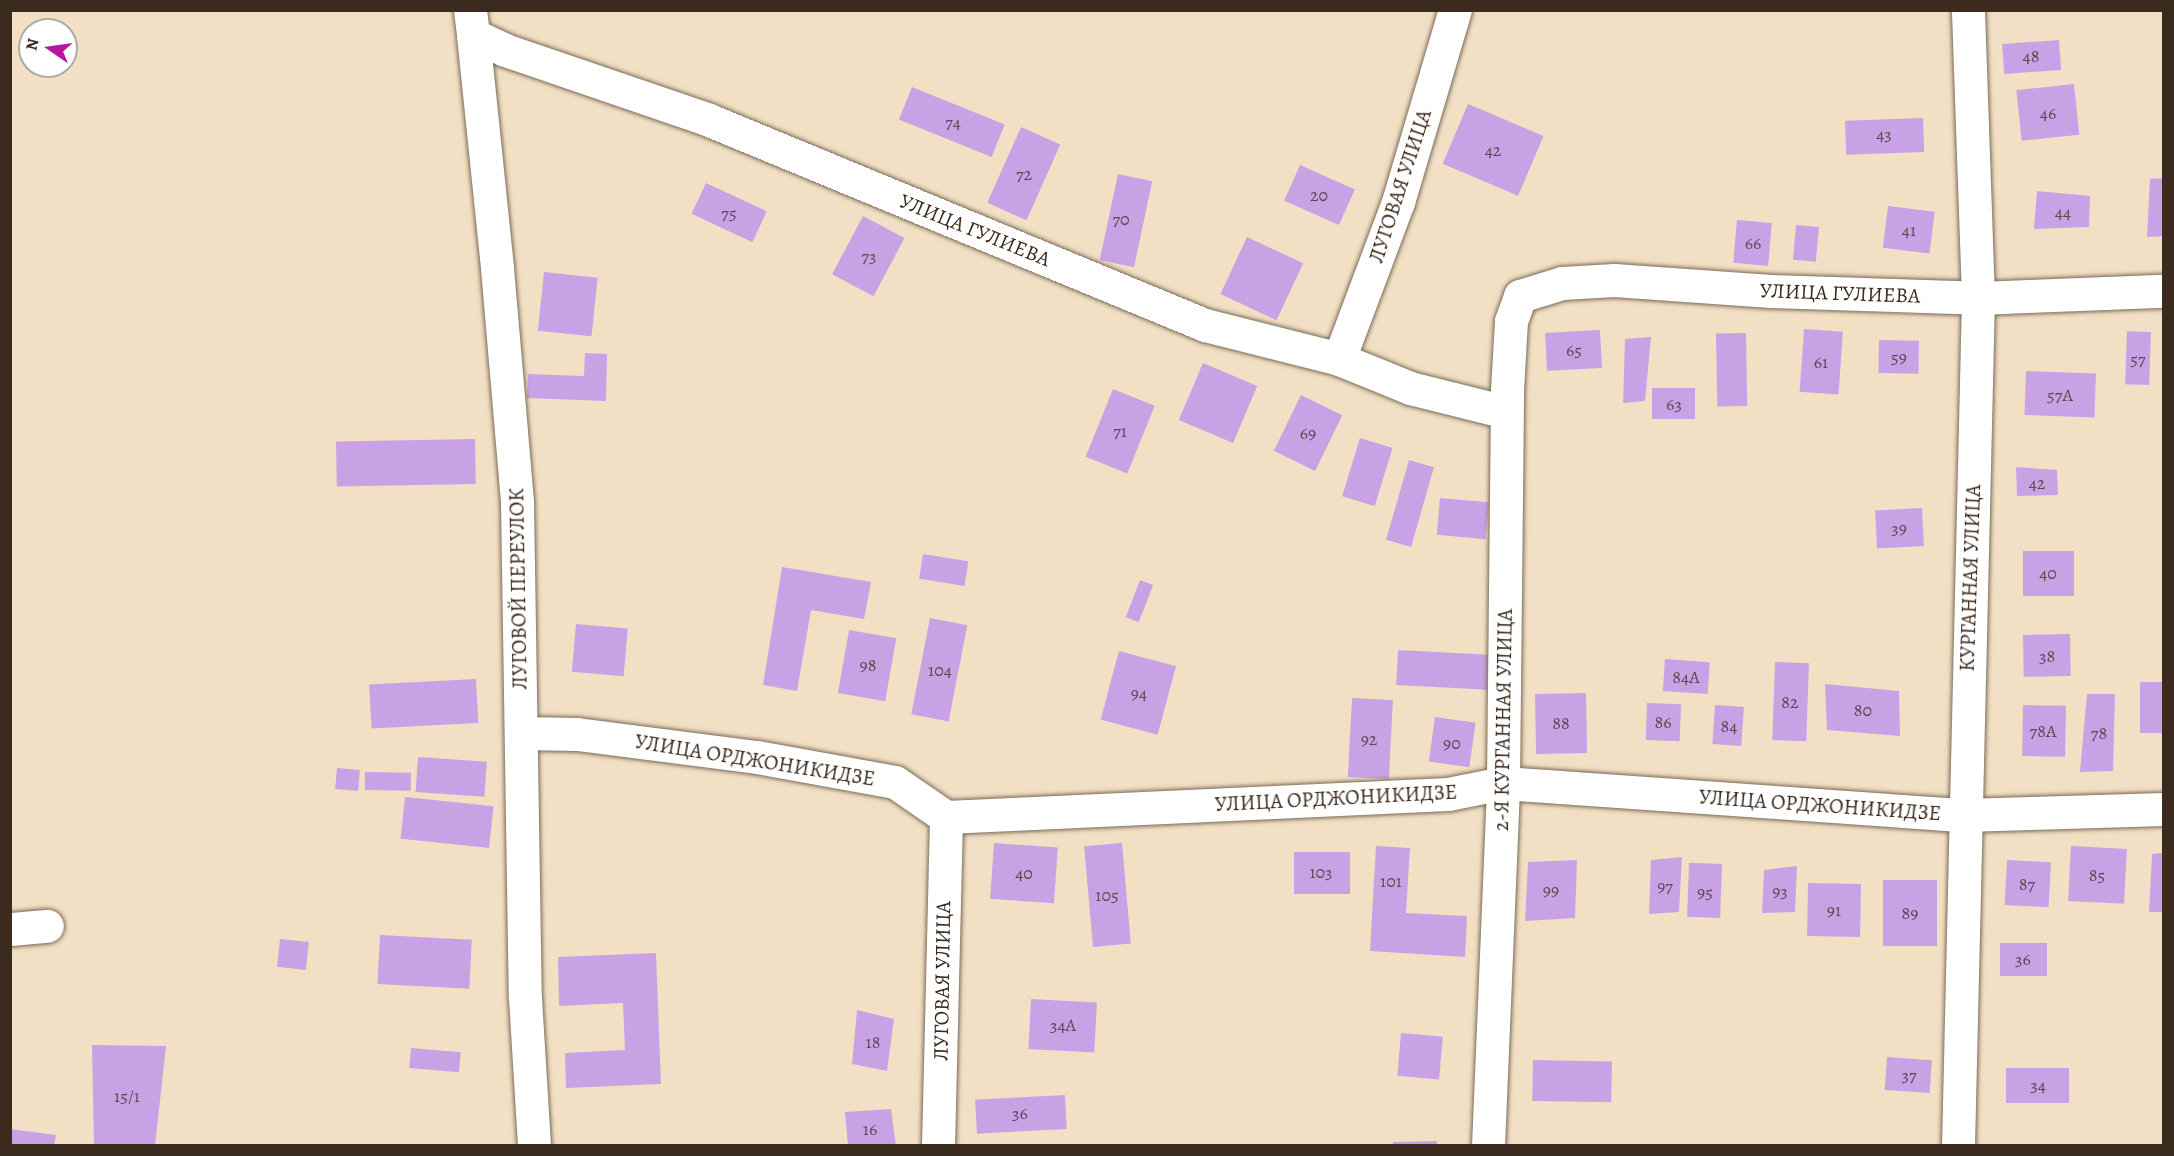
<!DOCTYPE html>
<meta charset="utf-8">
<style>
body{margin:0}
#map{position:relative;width:2174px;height:1156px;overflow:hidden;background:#f2e0c4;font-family:Alegreya,serif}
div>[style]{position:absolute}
.building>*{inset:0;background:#c9a2e6;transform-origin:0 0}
.roads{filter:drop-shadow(0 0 2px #7b6a58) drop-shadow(0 0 2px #7b6a58)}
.minor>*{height:33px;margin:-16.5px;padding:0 16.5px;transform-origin:16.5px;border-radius:16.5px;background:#fff}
span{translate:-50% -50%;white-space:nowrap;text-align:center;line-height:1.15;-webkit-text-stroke:4.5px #fff;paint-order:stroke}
.number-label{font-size:18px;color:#5e4850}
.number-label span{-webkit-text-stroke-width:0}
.street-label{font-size:21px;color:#3b2a1e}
.frame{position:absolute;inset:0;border:12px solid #3b2a1e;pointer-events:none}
.north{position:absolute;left:18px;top:18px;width:60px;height:60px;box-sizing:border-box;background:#fff;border:2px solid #b1aaa5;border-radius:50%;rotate:283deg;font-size:16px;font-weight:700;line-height:24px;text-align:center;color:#3b2a1e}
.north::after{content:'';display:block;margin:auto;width:21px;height:27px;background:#b5179e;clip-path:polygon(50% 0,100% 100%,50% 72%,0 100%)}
</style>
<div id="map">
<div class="building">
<div style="left:2059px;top:40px;width:30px;height:57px;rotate:86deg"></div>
<div style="left:2074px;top:84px;width:51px;height:58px;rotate:84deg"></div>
<div style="left:912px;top:87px;width:100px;height:35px;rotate:22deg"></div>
<div style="left:1468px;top:104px;width:82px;height:65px;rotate:23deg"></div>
<div style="left:1923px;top:118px;width:34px;height:78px;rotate:88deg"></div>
<div style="left:1021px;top:127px;width:43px;height:83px;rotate:24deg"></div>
<div style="left:1300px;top:165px;width:60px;height:39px;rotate:24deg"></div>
<div style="left:1118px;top:174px;width:35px;height:88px;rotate:12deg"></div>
<div style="clip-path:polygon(2164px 178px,2164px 236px,2147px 237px,2150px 179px)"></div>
<div style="left:706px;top:183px;width:67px;height:34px;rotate:25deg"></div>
<div style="clip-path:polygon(2037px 191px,2090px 196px,2089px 227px,2034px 229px)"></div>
<div style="left:1888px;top:206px;width:47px;height:42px;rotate:7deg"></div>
<div style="left:863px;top:216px;width:47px;height:66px;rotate:28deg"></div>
<div style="left:1737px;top:220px;width:35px;height:43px;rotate:5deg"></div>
<div style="left:1796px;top:225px;width:23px;height:35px;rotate:5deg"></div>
<div style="left:1247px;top:237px;width:62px;height:63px;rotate:25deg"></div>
<div style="left:544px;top:272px;width:54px;height:59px;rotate:6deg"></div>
<div style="left:1804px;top:329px;width:39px;height:63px;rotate:4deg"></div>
<div style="left:1600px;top:330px;width:38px;height:55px;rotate:87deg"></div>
<div style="left:2151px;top:332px;width:53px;height:24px;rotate:92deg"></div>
<div style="left:1746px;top:333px;width:73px;height:30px;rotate:89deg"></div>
<div style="clip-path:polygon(1651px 337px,1645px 401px,1623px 403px,1625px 339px)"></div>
<div style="left:1879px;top:340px;width:40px;height:33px;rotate:1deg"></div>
<div style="clip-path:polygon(585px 353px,607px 354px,606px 401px,527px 398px,528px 374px,584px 376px)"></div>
<div style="left:1203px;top:363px;width:59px;height:62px;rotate:23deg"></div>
<div style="left:2026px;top:371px;width:70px;height:44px;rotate:2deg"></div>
<div style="left:1652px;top:388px;width:43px;height:31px"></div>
<div style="left:1113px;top:389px;width:45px;height:73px;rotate:22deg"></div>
<div style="left:1301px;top:395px;width:46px;height:62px;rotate:26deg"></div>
<div style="left:1360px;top:438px;width:34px;height:61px;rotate:17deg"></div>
<div style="left:475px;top:439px;width:45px;height:139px;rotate:89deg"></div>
<div style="left:1409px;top:460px;width:26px;height:83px;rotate:16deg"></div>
<div style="clip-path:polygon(2016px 467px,2057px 470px,2058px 495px,2017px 496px)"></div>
<div style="left:1440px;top:498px;width:49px;height:37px;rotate:5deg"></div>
<div style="left:1922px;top:508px;width:38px;height:47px;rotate:87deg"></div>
<div style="left:2023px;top:551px;width:51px;height:45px"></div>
<div style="left:923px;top:554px;width:46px;height:25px;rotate:9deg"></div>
<div style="clip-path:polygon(782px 567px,871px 582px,864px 619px,811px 610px,797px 691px,763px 685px)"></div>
<div style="left:1140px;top:580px;width:14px;height:40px;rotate:21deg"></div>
<div style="left:930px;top:618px;width:38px;height:98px;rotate:11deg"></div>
<div style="left:576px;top:624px;width:52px;height:48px;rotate:5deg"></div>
<div style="left:849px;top:630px;width:48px;height:64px;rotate:10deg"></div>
<div style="left:2070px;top:634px;width:42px;height:47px;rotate:89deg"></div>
<div style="left:1398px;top:650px;width:91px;height:35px;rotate:3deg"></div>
<div style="left:1119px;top:651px;width:59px;height:71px;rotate:15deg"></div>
<div style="left:1665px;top:659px;width:45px;height:32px;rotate:4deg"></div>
<div style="left:1775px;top:662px;width:34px;height:78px;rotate:2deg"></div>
<div style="left:476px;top:679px;width:44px;height:107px;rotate:87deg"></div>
<div style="left:2164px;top:682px;width:51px;height:24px;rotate:90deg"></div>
<div style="clip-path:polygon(1825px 684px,1899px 691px,1900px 736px,1827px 730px)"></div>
<div style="left:1586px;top:693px;width:60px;height:51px;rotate:89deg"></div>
<div style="clip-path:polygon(2087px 694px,2115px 694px,2113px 771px,2080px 772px)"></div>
<div style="left:1352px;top:698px;width:41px;height:79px;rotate:3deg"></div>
<div style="left:1647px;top:703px;width:34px;height:37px;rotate:2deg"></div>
<div style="left:1715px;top:705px;width:29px;height:39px;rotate:4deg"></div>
<div style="left:2023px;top:705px;width:43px;height:51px;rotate:1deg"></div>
<div style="left:1435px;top:717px;width:41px;height:45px;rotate:8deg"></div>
<div style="left:418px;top:757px;width:69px;height:35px;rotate:4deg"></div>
<div style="left:337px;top:768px;width:23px;height:21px;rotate:5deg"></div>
<div style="left:365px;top:772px;width:46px;height:18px;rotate:1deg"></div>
<div style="left:405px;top:797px;width:89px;height:42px;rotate:6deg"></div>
<div style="left:994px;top:843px;width:64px;height:56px;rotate:4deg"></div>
<div style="left:1122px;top:843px;width:101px;height:38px;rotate:85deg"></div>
<div style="clip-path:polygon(1376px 846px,1410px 848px,1406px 913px,1467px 916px,1465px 957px,1370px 951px)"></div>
<div style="left:2071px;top:846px;width:56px;height:55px;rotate:3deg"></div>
<div style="left:1294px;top:852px;width:56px;height:42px"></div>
<div style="clip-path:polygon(2164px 853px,2164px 912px,2149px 912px,2152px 854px)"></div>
<div style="clip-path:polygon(1682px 857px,1679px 912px,1649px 914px,1651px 860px)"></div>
<div style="clip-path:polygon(1577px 860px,1575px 918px,1525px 921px,1528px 862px)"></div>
<div style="left:2007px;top:860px;width:44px;height:45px;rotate:3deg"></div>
<div style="left:1722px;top:864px;width:54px;height:33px;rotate:92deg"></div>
<div style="clip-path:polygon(1797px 866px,1795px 912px,1762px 913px,1764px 870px)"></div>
<div style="left:1883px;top:880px;width:54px;height:66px"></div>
<div style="left:1808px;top:883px;width:53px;height:53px;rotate:1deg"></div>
<div style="left:380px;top:935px;width:92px;height:49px;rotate:3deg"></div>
<div style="left:280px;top:939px;width:29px;height:28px;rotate:6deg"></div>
<div style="left:2000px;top:943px;width:47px;height:33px"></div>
<div style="clip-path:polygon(656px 953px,661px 1084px,566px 1088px,565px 1053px,625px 1050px,623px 1003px,559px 1006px,558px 957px)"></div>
<div style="left:1031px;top:999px;width:66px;height:50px;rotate:3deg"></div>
<div style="clip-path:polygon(857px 1010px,894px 1019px,887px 1071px,852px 1064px)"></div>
<div style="left:1401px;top:1033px;width:42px;height:43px;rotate:5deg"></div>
<div style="clip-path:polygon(92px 1045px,166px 1046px,155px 1146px,94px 1146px)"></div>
<div style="left:411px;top:1048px;width:50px;height:20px;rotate:5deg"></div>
<div style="left:1887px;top:1057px;width:45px;height:33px;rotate:4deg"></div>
<div style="left:1533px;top:1060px;width:79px;height:41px;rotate:1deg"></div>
<div style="left:2006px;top:1068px;width:63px;height:35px"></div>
<div style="left:1065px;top:1095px;width:34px;height:90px;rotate:87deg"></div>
<div style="clip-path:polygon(891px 1109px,896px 1146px,848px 1146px,845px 1112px)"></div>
<div style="clip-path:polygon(10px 1129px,56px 1135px,54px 1146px,10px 1146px)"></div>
<div style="clip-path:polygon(1437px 1141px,1437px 1146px,1393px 1146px,1393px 1142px)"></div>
</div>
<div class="roads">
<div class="minor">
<div style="left:470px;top:10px;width:25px;rotate:83deg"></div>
<div style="left:473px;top:35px;width:35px;rotate:25deg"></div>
<div style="left:505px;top:50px;width:216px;rotate:18.9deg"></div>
<div style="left:709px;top:120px;width:537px;rotate:22.46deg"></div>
<div style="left:1205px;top:325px;width:138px;rotate:14.2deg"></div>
<div style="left:1339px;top:359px;width:77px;rotate:22.2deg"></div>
<div style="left:1410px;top:388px;width:99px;rotate:14deg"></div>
<div style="left:473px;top:35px;width:234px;rotate:84.1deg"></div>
<div style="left:497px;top:268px;width:235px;rotate:85.1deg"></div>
<div style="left:517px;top:502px;width:496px;rotate:89.1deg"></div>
<div style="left:525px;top:998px;width:148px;rotate:86.5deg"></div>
<div style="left:1339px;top:359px;width:168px;rotate:-69.4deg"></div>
<div style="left:1398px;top:202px;width:200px;rotate:-73.5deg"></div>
<div style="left:521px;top:733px;width:56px;rotate:1deg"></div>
<div style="left:577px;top:734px;width:181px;rotate:7.3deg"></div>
<div style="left:757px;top:757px;width:140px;rotate:10.3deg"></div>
<div style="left:895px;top:782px;width:62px;rotate:34.5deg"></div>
<div style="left:946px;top:817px;width:503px;rotate:-2.62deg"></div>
<div style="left:1448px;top:794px;width:56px;rotate:-11.3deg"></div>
<div style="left:1503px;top:783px;width:462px;rotate:4deg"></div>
<div style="left:1964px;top:815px;width:200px;rotate:-1.7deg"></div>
<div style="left:10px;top:929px;width:37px;rotate:-5deg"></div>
<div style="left:938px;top:1146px;width:329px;rotate:-88.6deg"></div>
<div style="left:1488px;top:1146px;width:363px;rotate:-87.6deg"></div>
<div style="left:1503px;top:783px;width:393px;rotate:-89.4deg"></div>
<div style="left:1507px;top:390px;width:69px;rotate:-86.7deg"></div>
<div style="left:1511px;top:321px;width:27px;rotate:-70deg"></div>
<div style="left:1520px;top:296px;width:44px;rotate:-17.2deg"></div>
<div style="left:1562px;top:283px;width:52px;rotate:-3.3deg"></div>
<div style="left:1614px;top:280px;width:157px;rotate:4deg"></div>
<div style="left:1771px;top:291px;width:207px;rotate:1.9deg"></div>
<div style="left:1978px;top:298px;width:186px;rotate:-2.2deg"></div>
<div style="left:1958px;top:1146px;width:848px;rotate:-88.65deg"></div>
<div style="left:1978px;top:298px;width:288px;rotate:-92deg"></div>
</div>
</div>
<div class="number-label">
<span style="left:2031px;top:56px">48</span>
<span style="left:2048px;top:113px">46</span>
<span style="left:953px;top:122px">74</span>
<span style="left:1884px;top:134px">43</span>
<span style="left:1493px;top:150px">42</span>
<span style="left:1024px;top:174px">72</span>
<span style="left:1319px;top:195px">20</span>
<span style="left:2063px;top:212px">44</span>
<span style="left:729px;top:213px">75</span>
<span style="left:1121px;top:219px">70</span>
<span style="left:1909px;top:230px">41</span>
<span style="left:1753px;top:243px">66</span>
<span style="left:869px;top:256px">73</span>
<span style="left:1574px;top:350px">65</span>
<span style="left:1899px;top:357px">59</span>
<span style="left:2138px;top:359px">57</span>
<span style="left:1821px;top:362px">61</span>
<span style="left:2060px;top:395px">57А</span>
<span style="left:1674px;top:404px">63</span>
<span style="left:1120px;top:431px">71</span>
<span style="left:1308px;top:433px">69</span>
<span style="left:2037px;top:483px">42</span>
<span style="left:1899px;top:528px">39</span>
<span style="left:2048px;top:573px">40</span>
<span style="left:2047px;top:656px">38</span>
<span style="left:868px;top:665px">98</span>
<span style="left:940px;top:670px">104</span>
<span style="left:1686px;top:677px">84А</span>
<span style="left:1139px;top:693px">94</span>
<span style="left:1790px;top:702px">82</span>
<span style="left:1863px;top:710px">80</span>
<span style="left:1663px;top:722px">86</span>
<span style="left:1561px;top:723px">88</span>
<span style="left:1729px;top:726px">84</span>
<span style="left:2043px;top:731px">78А</span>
<span style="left:2099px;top:733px">78</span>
<span style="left:1369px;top:739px">92</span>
<span style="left:1452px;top:743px">90</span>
<span style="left:1321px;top:872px">103</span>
<span style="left:1024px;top:873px">40</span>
<span style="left:2097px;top:875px">85</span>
<span style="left:1391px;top:881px">101</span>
<span style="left:2027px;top:884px">87</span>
<span style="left:1665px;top:886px">97</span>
<span style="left:1551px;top:890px">99</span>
<span style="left:1780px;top:891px">93</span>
<span style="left:1705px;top:892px">95</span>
<span style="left:1107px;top:895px">105</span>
<span style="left:1834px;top:910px">91</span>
<span style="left:1910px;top:913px">89</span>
<span style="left:2023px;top:959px">36</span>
<span style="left:1063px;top:1025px">34А</span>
<span style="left:873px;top:1042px">18</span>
<span style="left:1909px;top:1075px">37</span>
<span style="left:2038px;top:1085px">34</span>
<span style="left:127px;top:1096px">15/1</span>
<span style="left:1020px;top:1113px">36</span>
<span style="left:870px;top:1129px">16</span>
</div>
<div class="street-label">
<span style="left:1400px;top:186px;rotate:-72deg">ЛУГОВАЯ УЛИЦА</span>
<span style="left:975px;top:230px;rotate:22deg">УЛИЦА ГУЛИЕВА</span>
<span style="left:1840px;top:293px;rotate:2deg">УЛИЦА ГУЛИЕВА</span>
<span style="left:1970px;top:578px;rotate:-88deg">КУРГАННАЯ УЛИЦА</span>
<span style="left:518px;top:589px;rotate:-91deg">ЛУГОВОЙ ПЕРЕУЛОК</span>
<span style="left:1503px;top:720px;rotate:-89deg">2-Я КУРГАННАЯ УЛИЦА</span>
<span style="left:755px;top:760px;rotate:9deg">УЛИЦА ОРДЖОНИКИДЗЕ</span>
<span style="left:1336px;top:798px;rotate:-3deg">УЛИЦА ОРДЖОНИКИДЗЕ</span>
<span style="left:1820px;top:805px;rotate:4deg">УЛИЦА ОРДЖОНИКИДЗЕ</span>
<span style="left:942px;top:981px;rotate:-89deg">ЛУГОВАЯ УЛИЦА</span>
</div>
<div class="frame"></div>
<div class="north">N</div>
</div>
